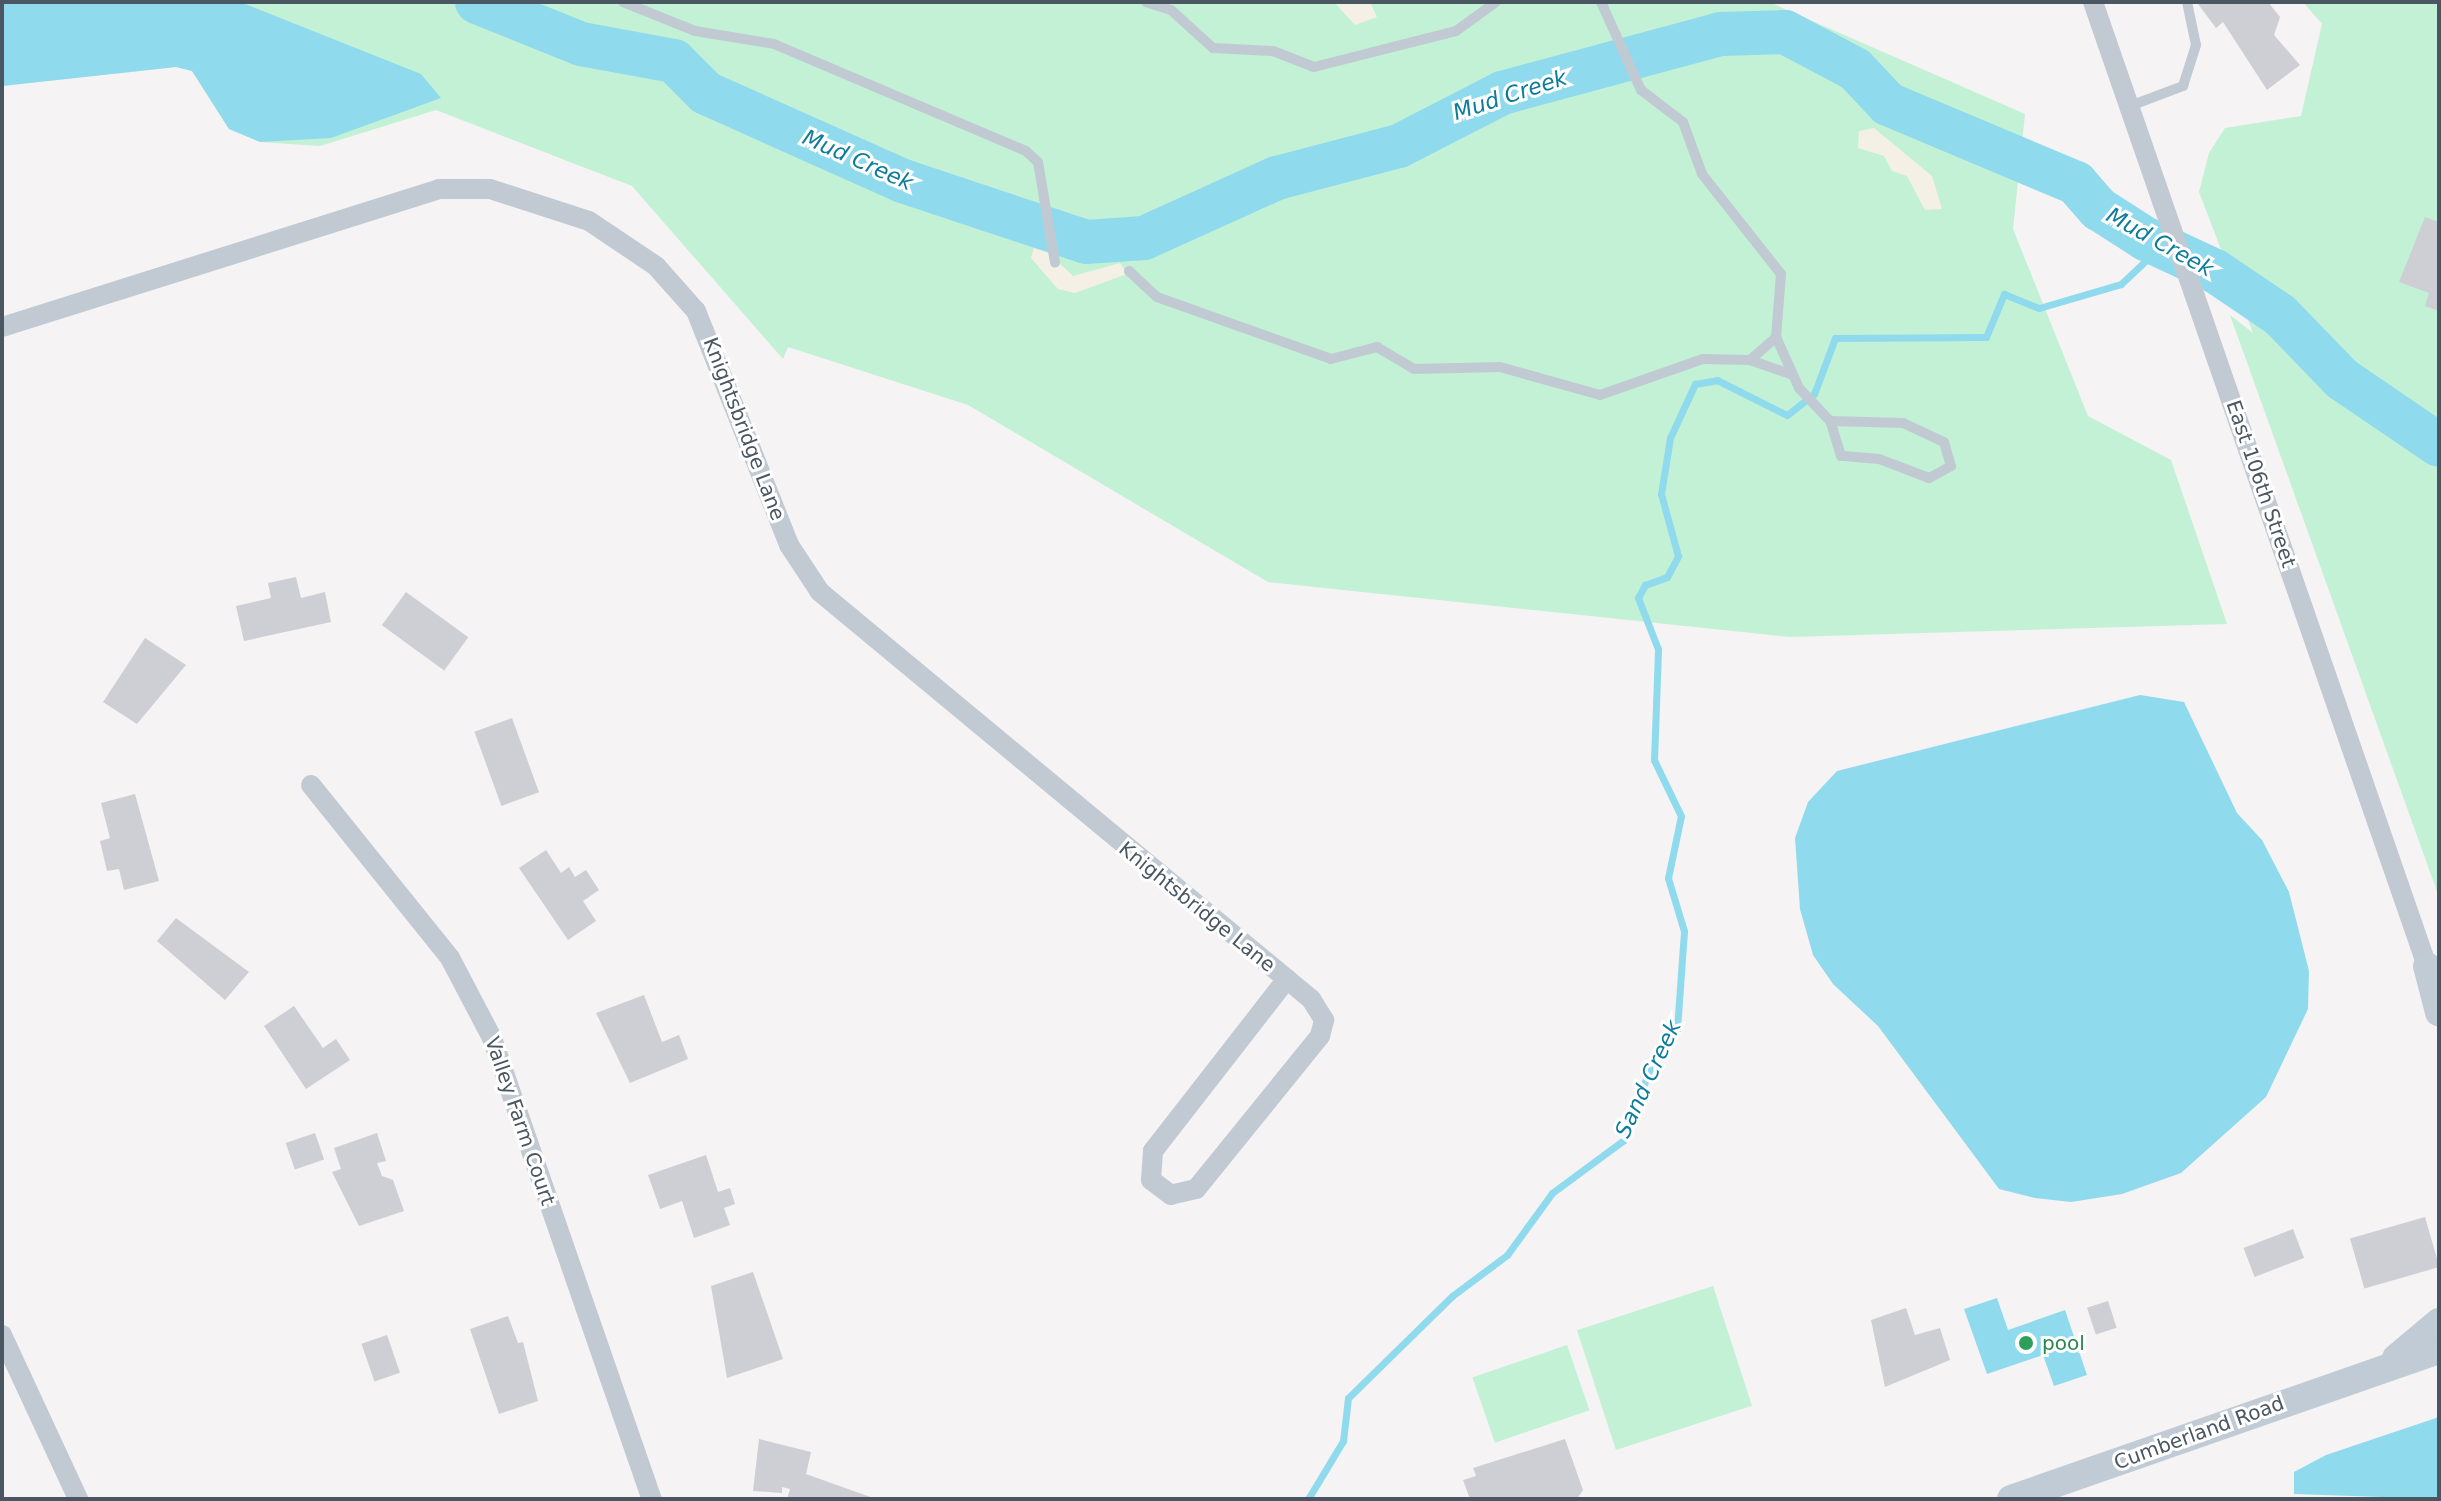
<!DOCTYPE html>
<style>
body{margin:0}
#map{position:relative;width:2441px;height:1501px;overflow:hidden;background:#f5f3f3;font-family:"DejaVu Sans",sans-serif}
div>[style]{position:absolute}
.green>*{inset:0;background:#c3f1d5;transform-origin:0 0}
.sand>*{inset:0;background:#f5f0e5}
.water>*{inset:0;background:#90daee}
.stream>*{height:7px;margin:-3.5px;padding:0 3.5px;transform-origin:3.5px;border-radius:3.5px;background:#90daee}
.river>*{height:44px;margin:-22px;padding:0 22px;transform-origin:22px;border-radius:22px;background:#90daee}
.building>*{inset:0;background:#cdcfd5;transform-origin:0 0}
.lane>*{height:10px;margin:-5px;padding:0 5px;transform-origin:5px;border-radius:5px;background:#c1cad2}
.street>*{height:20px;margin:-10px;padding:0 10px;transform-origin:10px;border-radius:10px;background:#c1cad2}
.secondary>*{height:28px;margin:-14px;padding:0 14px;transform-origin:14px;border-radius:14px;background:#c1cbd6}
.dots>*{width:22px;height:22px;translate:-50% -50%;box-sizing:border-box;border:4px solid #fff;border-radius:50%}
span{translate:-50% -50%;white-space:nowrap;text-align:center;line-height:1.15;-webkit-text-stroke:6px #fff;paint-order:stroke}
.street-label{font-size:20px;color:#4a5661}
.leisure-label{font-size:20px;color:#27864d}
.left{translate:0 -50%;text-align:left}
.water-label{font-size:22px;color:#0c7c9b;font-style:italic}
.frame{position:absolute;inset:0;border:4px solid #4a5661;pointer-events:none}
</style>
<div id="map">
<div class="green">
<div style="clip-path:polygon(2px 2px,1769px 2px,2025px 114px,2013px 229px,2088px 416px,2171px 460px,2227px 624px,1789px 637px,1268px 582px,968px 405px,788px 347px,783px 359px,632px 186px,436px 110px,320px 146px,260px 142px,229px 129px,192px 71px,176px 67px,2px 86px)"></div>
<div style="clip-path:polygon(2303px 2px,2439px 2px,2439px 897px,2230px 315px,2253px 333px,2199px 192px,2209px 153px,2225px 128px,2301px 116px,2322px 24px)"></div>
<div style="left:1713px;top:1286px;width:126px;height:143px;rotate:72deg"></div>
<div style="left:1567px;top:1345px;width:69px;height:100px;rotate:71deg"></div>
</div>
<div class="sand">
<div style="clip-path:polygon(1334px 2px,1370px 2px,1377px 17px,1355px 25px)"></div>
<div style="clip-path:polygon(1874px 128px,1932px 176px,1942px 209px,1925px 210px,1907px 176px,1892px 171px,1884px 156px,1858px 148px,1859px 131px)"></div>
<div style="clip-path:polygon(1036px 241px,1073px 276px,1120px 263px,1127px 274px,1075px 293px,1058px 289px,1031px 258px)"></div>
</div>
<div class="water">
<div style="clip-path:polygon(2px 2px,240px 2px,421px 74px,441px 98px,331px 138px,260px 142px,229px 129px,192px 71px,176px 67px,2px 86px)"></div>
<div style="clip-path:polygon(2140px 695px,2184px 702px,2237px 813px,2262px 840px,2289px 892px,2309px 971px,2308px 1009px,2266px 1097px,2181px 1173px,2122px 1194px,2071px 1202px,2035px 1198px,1999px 1189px,1878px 1026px,1833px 984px,1813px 955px,1800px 909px,1795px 838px,1808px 802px,1837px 771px)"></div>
<div style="clip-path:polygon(1997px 1298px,2008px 1330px,2065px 1310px,2087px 1375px,2054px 1386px,2043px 1355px,1987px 1374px,1964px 1309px)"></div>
<div style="clip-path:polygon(2439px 1417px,2439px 1499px,2294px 1494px,2294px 1472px,2326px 1455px)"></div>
</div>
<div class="stream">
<div style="left:1308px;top:1499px;width:68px;rotate:-58.9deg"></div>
<div style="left:1343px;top:1441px;width:43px;rotate:-83.4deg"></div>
<div style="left:1348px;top:1398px;width:146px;rotate:-44.4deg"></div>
<div style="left:1452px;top:1296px;width:69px;rotate:-36.7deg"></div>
<div style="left:1507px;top:1255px;width:77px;rotate:-54deg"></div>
<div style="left:1552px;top:1193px;width:89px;rotate:-36.4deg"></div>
<div style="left:1624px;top:1140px;width:80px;rotate:-70.2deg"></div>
<div style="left:1651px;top:1065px;width:44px;rotate:-54.2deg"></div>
<div style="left:1677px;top:1029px;width:98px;rotate:-85.9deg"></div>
<div style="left:1684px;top:931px;width:55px;rotate:-106.8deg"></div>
<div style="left:1668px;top:878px;width:63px;rotate:-78.2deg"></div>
<div style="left:1681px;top:816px;width:62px;rotate:-115.7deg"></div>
<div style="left:1654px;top:760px;width:111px;rotate:-87.9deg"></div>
<div style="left:1658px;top:649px;width:55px;rotate:-111.4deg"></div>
<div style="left:1638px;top:598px;width:15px;rotate:-62deg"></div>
<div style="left:1645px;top:585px;width:23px;rotate:-20deg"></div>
<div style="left:1667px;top:577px;width:24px;rotate:-62deg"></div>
<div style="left:1678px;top:556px;width:64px;rotate:-105.3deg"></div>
<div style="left:1661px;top:494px;width:57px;rotate:-80.9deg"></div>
<div style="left:1670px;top:438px;width:60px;rotate:-65.2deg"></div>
<div style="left:1695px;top:384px;width:22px;rotate:-10deg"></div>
<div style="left:1717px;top:380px;width:78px;rotate:26.6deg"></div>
<div style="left:1787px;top:415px;width:34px;rotate:-38deg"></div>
<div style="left:1814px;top:394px;width:60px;rotate:-69.4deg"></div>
<div style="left:1835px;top:338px;width:151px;rotate:-0.4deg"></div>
<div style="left:1986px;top:337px;width:47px;rotate:-67.3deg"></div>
<div style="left:2004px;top:294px;width:38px;rotate:22deg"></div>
<div style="left:2039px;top:308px;width:85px;rotate:-16.3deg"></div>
<div style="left:2121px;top:284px;width:55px;rotate:-43.5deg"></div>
</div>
<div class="river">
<div style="left:477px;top:2px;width:112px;rotate:22deg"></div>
<div style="left:581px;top:44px;width:95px;rotate:10.4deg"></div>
<div style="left:674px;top:61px;width:45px;rotate:45deg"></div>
<div style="left:706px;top:93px;width:216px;rotate:24.1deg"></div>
<div style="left:903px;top:181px;width:193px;rotate:18.4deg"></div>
<div style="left:1086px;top:242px;width:58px;rotate:-3.9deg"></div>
<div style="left:1144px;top:238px;width:146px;rotate:-24.3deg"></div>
<div style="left:1277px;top:178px;width:126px;rotate:-14.7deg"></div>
<div style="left:1399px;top:146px;width:116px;rotate:-27.2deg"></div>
<div style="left:1502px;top:93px;width:227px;rotate:-15.1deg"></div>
<div style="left:1721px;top:34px;width:64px;rotate:-1.8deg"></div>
<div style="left:1785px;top:32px;width:79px;rotate:27.9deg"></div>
<div style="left:1855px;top:69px;width:48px;rotate:46.7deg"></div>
<div style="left:1888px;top:104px;width:204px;rotate:22.8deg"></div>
<div style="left:2076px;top:183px;width:35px;rotate:49deg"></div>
<div style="left:2099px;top:209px;width:56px;rotate:32.6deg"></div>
<div style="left:2146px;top:239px;width:76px;rotate:24.9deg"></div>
<div style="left:2215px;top:271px;width:78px;rotate:34.1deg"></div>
<div style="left:2280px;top:315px;width:89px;rotate:45.9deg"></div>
<div style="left:2342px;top:379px;width:117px;rotate:34.2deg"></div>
</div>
<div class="building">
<div style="clip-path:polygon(2258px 2px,2268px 2px,2280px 17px,2274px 35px,2300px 65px,2267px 90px,2223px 22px,2216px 28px,2198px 4px)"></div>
<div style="clip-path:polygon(2425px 217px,2439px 222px,2439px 311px,2425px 306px,2429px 293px,2399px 282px)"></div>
<div style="clip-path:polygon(296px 577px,301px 598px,325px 592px,331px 622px,244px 641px,236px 606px,271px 598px,268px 583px)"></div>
<div style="left:406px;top:592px;width:77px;height:41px;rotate:36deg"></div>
<div style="clip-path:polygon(145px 638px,186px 665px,137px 724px,103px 702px)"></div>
<div style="left:512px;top:718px;width:79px;height:40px;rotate:70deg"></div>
<div style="clip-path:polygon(135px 794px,159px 881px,124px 890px,119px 869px,107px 871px,100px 841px,110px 838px,101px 803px)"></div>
<div style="clip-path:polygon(546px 850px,561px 873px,569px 867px,575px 877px,586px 870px,599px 890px,583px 901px,596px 921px,568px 940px,519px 868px)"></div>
<div style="clip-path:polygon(176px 918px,249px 972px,225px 1000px,157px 941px)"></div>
<div style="clip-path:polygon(644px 995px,662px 1042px,679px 1035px,688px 1059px,630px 1083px,596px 1013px)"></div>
<div style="clip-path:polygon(294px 1006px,323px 1048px,336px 1039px,350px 1060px,306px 1089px,264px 1026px)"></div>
<div style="left:315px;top:1133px;width:28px;height:31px;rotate:71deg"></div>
<div style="clip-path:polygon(377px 1133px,386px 1161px,377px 1163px,382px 1176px,393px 1180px,404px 1211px,359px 1226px,332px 1172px,341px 1169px,334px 1148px)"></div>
<div style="clip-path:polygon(706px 1155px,718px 1192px,730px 1188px,735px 1204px,724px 1208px,730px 1225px,694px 1238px,682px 1201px,660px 1209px,648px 1175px)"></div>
<div style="left:2425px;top:1217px;width:52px;height:78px;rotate:74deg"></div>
<div style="left:2293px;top:1229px;width:31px;height:53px;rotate:69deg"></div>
<div style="clip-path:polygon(753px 1272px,783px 1359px,727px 1378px,711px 1286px)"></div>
<div style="left:2108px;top:1301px;width:28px;height:22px;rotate:72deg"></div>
<div style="clip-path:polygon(1906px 1308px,1915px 1335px,1940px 1328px,1950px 1360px,1885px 1387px,1871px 1320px)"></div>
<div style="clip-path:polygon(508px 1316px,518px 1343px,523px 1342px,538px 1401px,499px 1414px,470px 1329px)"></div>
<div style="left:387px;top:1335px;width:40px;height:27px;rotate:71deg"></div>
<div style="clip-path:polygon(759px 1439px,811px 1452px,806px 1474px,876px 1499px,787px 1499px,790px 1489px,782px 1487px,782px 1493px,753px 1491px)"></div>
<div style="clip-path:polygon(1565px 1439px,1583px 1490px,1577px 1499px,1470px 1499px,1463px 1480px,1476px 1476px,1473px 1468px)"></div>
</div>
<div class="lane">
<div style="left:623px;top:2px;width:78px;rotate:21.9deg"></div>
<div style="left:695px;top:31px;width:80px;rotate:9.3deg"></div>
<div style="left:774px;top:44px;width:274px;rotate:23deg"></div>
<div style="left:1026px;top:151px;width:16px;rotate:43deg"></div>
<div style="left:1038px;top:162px;width:102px;rotate:80.4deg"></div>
<div style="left:1146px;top:2px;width:26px;rotate:18deg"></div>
<div style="left:1171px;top:10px;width:57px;rotate:42.1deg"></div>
<div style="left:1213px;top:48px;width:60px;rotate:2.9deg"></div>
<div style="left:1273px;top:51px;width:44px;rotate:21.3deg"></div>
<div style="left:1314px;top:67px;width:146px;rotate:-14.2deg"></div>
<div style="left:1456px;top:31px;width:49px;rotate:-35.9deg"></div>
<div style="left:1601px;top:2px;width:97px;rotate:65.6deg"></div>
<div style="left:1641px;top:90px;width:53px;rotate:37.3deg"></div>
<div style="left:1683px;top:122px;width:55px;rotate:69.9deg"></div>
<div style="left:1702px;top:174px;width:127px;rotate:51.7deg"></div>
<div style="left:1781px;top:274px;width:63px;rotate:94.5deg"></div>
<div style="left:1776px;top:337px;width:56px;rotate:65.7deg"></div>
<div style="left:1799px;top:388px;width:45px;rotate:46.8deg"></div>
<div style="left:1830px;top:421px;width:73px;rotate:1.6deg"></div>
<div style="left:1903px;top:423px;width:45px;rotate:24.9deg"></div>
<div style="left:1944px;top:442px;width:25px;rotate:74deg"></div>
<div style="left:1951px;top:466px;width:25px;rotate:151deg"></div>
<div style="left:1929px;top:478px;width:53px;rotate:-159.2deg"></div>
<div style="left:1879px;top:459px;width:38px;rotate:-175deg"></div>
<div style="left:1841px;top:456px;width:37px;rotate:-107deg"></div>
<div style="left:2130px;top:106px;width:57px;rotate:-20.7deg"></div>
<div style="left:2183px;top:86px;width:43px;rotate:-72.4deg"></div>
<div style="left:2196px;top:45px;width:44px;rotate:-101.8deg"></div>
<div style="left:1129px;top:271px;width:38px;rotate:43deg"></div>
<div style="left:1157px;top:297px;width:185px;rotate:19.6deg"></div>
<div style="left:1331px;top:359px;width:48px;rotate:-14.6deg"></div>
<div style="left:1377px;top:347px;width:43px;rotate:30.7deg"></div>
<div style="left:1414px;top:369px;width:86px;rotate:-1.3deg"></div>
<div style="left:1500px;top:367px;width:104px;rotate:15.6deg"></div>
<div style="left:1600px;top:395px;width:109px;rotate:-19.3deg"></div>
<div style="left:1703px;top:359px;width:47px;rotate:1.2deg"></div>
<div style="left:1750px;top:360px;width:35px;rotate:-41deg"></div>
<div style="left:1750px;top:360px;width:42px;rotate:19.3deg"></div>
</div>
<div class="street">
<div style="left:2093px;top:2px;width:1020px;rotate:70.89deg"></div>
<div style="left:2px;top:327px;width:458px;rotate:-17.5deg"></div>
<div style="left:439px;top:189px;width:51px"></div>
<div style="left:490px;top:189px;width:104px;rotate:17.9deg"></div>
<div style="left:589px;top:221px;width:81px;rotate:33.9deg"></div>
<div style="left:656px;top:266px;width:60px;rotate:48.4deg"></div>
<div style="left:696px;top:311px;width:252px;rotate:68.3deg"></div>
<div style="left:789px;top:545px;width:56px;rotate:56.6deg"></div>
<div style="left:820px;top:592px;width:638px;rotate:39.66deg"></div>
<div style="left:1311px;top:999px;width:25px;rotate:58deg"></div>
<div style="left:1324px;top:1020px;width:16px;rotate:104deg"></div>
<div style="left:1320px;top:1036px;width:197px;rotate:129deg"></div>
<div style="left:1196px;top:1189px;width:26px;rotate:167deg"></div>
<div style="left:1171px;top:1195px;width:25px;rotate:-143deg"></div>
<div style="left:1151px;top:1180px;width:29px;rotate:-86deg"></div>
<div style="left:1153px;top:1151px;width:218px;rotate:-52.1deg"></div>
<div style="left:311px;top:785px;width:222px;rotate:51.2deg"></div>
<div style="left:450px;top:958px;width:90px;rotate:62.3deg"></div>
<div style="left:492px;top:1038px;width:488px;rotate:70.9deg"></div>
<div style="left:2px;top:1335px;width:181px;rotate:65.1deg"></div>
</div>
<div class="secondary">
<div style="left:2427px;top:966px;width:48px;rotate:75.4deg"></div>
<div style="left:2396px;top:1358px;width:56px;rotate:-39.9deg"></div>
<div style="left:2011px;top:1499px;width:453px;rotate:-19.2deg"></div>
</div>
<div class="dots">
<div style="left:2026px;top:1343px;background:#2e9e5b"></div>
</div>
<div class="street-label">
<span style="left:744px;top:429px;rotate:69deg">Knightsbridge Lane</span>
<span style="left:2261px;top:484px;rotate:71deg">East 106th Street</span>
<span style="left:1197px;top:907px;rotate:39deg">Knightsbridge Lane</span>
<span style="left:520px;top:1121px;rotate:71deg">Valley Farm Court</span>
<span style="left:2199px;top:1433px;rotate:-20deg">Cumberland Road</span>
</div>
<div class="leisure-label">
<span class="left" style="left:2042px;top:1343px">pool</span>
</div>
<div class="water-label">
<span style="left:1510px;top:95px;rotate:-18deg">Mud Creek</span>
<span style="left:858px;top:160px;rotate:24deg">Mud Creek</span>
<span style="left:2160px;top:242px;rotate:29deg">Mud Creek</span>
<span style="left:1648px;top:1079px;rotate:-65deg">Sand Creek</span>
</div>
<div class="frame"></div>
</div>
